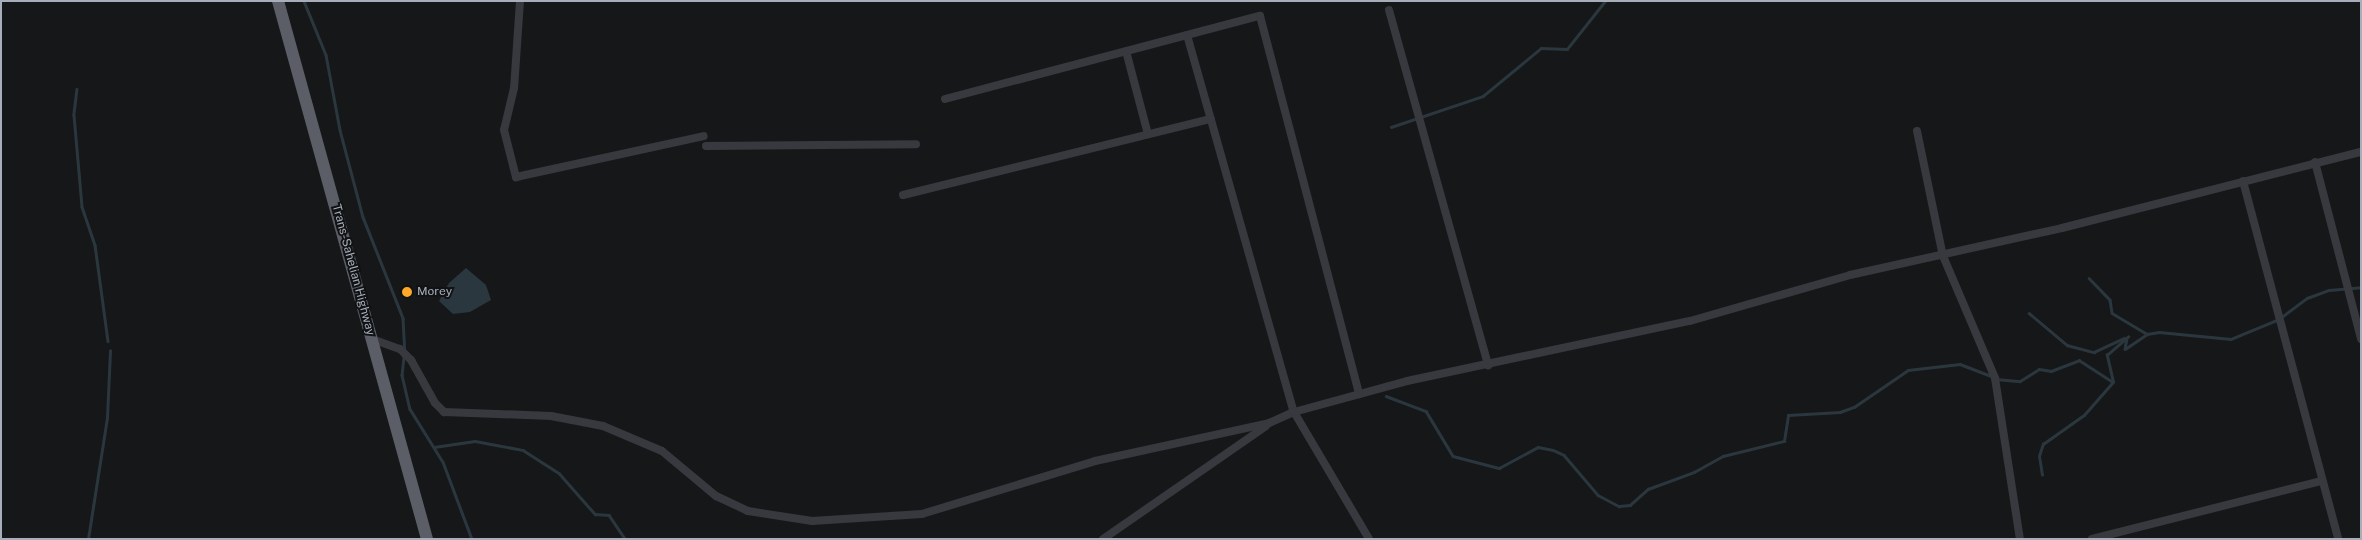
<!DOCTYPE html>
<style>
body{margin:0}
#map{position:relative;width:2362px;height:540px;overflow:hidden;background:#161719;font-family:"Public Sans",sans-serif}
div>[style]{position:absolute}
.water>*{inset:0;background:#2b373e}
.stream>*{height:2.5px;margin:-1.25px;padding:0 1.25px;transform-origin:1.25px;border-radius:1.25px;background:#2b373e}
.minor>*{height:8px;margin:-4px;padding:0 4px;transform-origin:4px;border-radius:4px;background:#37393e}
.trunk>*{height:12px;margin:-6px;padding:0 6px;transform-origin:6px;border-radius:6px;background:#5b5e67}
.dots>*{width:14px;height:14px;translate:-50% -50%;box-sizing:border-box;border:2px solid #111214;border-radius:50%}
span{translate:-50% -50%;white-space:nowrap;text-align:center;line-height:1.15;-webkit-text-stroke:4px #111214;paint-order:stroke}
.street-label{font-size:12px;color:#a7aeba}
.poi-label{font-size:12px;color:#a7aeba}
.left{translate:0 -50%;text-align:left}
.frame{position:absolute;inset:0;border:2px solid #a7aeba;pointer-events:none}
</style>
<div id="map">
<div class="water">
<div style="clip-path:polygon(466px 268px,486px 285px,491px 300px,470px 312px,453px 314px,439px 301px,449px 283px)"></div>
</div>
<div class="stream">
<div style="left:304px;top:1px;width:58px;rotate:67.8deg"></div>
<div style="left:326px;top:55px;width:76px;rotate:79.4deg"></div>
<div style="left:340px;top:130px;width:90px;rotate:75.2deg"></div>
<div style="left:363px;top:217px;width:109px;rotate:68.4deg"></div>
<div style="left:403px;top:318px;width:33px;rotate:87deg"></div>
<div style="left:77px;top:89px;width:26px;rotate:97deg"></div>
<div style="left:74px;top:115px;width:92px;rotate:85deg"></div>
<div style="left:82px;top:207px;width:40px;rotate:71.1deg"></div>
<div style="left:95px;top:245px;width:97px;rotate:82.3deg"></div>
<div style="left:1391px;top:127px;width:97px;rotate:-18.6deg"></div>
<div style="left:1483px;top:96px;width:75px;rotate:-39.6deg"></div>
<div style="left:1541px;top:48px;width:26px;rotate:2deg"></div>
<div style="left:1567px;top:49px;width:61px;rotate:-51.6deg"></div>
<div style="left:2089px;top:278px;width:30px;rotate:46deg"></div>
<div style="left:2110px;top:300px;width:13px;rotate:81deg"></div>
<div style="left:2112px;top:313px;width:41px;rotate:31deg"></div>
<div style="left:2029px;top:313px;width:50px;rotate:40.1deg"></div>
<div style="left:2067px;top:345px;width:28px;rotate:15deg"></div>
<div style="left:2094px;top:352px;width:33px;rotate:-25deg"></div>
<div style="left:2127px;top:338px;width:11px;rotate:100deg"></div>
<div style="left:2125px;top:349px;width:27px;rotate:-34deg"></div>
<div style="left:2147px;top:334px;width:12px;rotate:-9deg"></div>
<div style="left:2159px;top:332px;width:72px;rotate:5.6deg"></div>
<div style="left:2231px;top:339px;width:52px;rotate:-22.6deg"></div>
<div style="left:2279px;top:319px;width:35px;rotate:-37deg"></div>
<div style="left:2307px;top:298px;width:23px;rotate:-20deg"></div>
<div style="left:2329px;top:290px;width:32px;rotate:-5deg"></div>
<div style="left:404px;top:357px;width:18px;rotate:96deg"></div>
<div style="left:402px;top:375px;width:35px;rotate:77deg"></div>
<div style="left:410px;top:409px;width:62px;rotate:58.1deg"></div>
<div style="left:443px;top:462px;width:82px;rotate:69.4deg"></div>
<div style="left:1996px;top:379px;width:24px;rotate:5deg"></div>
<div style="left:2020px;top:381px;width:22px;rotate:-32deg"></div>
<div style="left:2039px;top:369px;width:12px;rotate:9deg"></div>
<div style="left:2051px;top:371px;width:30px;rotate:-21deg"></div>
<div style="left:2079px;top:360px;width:40px;rotate:32.9deg"></div>
<div style="left:2113px;top:382px;width:28px;rotate:-103deg"></div>
<div style="left:2107px;top:355px;width:28px;rotate:-41deg"></div>
<div style="left:1386px;top:396px;width:43px;rotate:20.6deg"></div>
<div style="left:1426px;top:411px;width:52px;rotate:59deg"></div>
<div style="left:1453px;top:456px;width:48px;rotate:14.6deg"></div>
<div style="left:1499px;top:468px;width:44px;rotate:-28.3deg"></div>
<div style="left:1538px;top:447px;width:15px;rotate:11deg"></div>
<div style="left:1553px;top:450px;width:12px;rotate:24deg"></div>
<div style="left:1564px;top:455px;width:52px;rotate:49.6deg"></div>
<div style="left:1598px;top:495px;width:24px;rotate:28deg"></div>
<div style="left:1619px;top:506px;width:11px;rotate:-5deg"></div>
<div style="left:1630px;top:505px;width:24px;rotate:-42deg"></div>
<div style="left:1648px;top:489px;width:49px;rotate:-20.3deg"></div>
<div style="left:1694px;top:472px;width:33px;rotate:-29deg"></div>
<div style="left:1723px;top:456px;width:63px;rotate:-13.8deg"></div>
<div style="left:1784px;top:441px;width:26px;rotate:-81deg"></div>
<div style="left:1788px;top:415px;width:52px;rotate:-3.3deg"></div>
<div style="left:1840px;top:412px;width:15px;rotate:-20deg"></div>
<div style="left:1854px;top:407px;width:65px;rotate:-34.4deg"></div>
<div style="left:1908px;top:370px;width:52px;rotate:-6.6deg"></div>
<div style="left:1960px;top:364px;width:33px;rotate:21deg"></div>
<div style="left:434px;top:447px;width:41px;rotate:-8.3deg"></div>
<div style="left:475px;top:441px;width:49px;rotate:10.6deg"></div>
<div style="left:523px;top:450px;width:43px;rotate:32.6deg"></div>
<div style="left:559px;top:473px;width:55px;rotate:48.7deg"></div>
<div style="left:595px;top:514px;width:14px;rotate:4deg"></div>
<div style="left:609px;top:515px;width:29px;rotate:56deg"></div>
<div style="left:2042px;top:475px;width:19px;rotate:-99deg"></div>
<div style="left:2039px;top:456px;width:13px;rotate:-72deg"></div>
<div style="left:2043px;top:444px;width:50px;rotate:-35.3deg"></div>
<div style="left:2084px;top:415px;width:44px;rotate:-48.7deg"></div>
<div style="left:88px;top:539px;width:123px;rotate:-81.1deg"></div>
<div style="left:107px;top:417px;width:66px;rotate:-87.4deg"></div>
</div>
<div class="minor">
<div style="left:520px;top:1px;width:87px;rotate:93.9deg"></div>
<div style="left:514px;top:88px;width:43px;rotate:103.4deg"></div>
<div style="left:504px;top:130px;width:49px;rotate:75.7deg"></div>
<div style="left:516px;top:177px;width:192px;rotate:-12.3deg"></div>
<div style="left:1389px;top:10px;width:369px;rotate:74.4deg"></div>
<div style="left:1187px;top:35px;width:392px;rotate:74.2deg"></div>
<div style="left:1294px;top:412px;width:147px;rotate:59.4deg"></div>
<div style="left:1126px;top:51px;width:86px;rotate:75.2deg"></div>
<div style="left:945px;top:99px;width:326px;rotate:-14.8deg"></div>
<div style="left:1260px;top:16px;width:391px;rotate:75.3deg"></div>
<div style="left:1917px;top:131px;width:128px;rotate:78.3deg"></div>
<div style="left:1943px;top:256px;width:133px;rotate:66.9deg"></div>
<div style="left:1995px;top:378px;width:163px;rotate:81.2deg"></div>
<div style="left:706px;top:146px;width:210px;rotate:-0.5deg"></div>
<div style="left:2315px;top:162px;width:183px;rotate:75.4deg"></div>
<div style="left:2243px;top:181px;width:370px;rotate:75.1deg"></div>
<div style="left:903px;top:195px;width:317px;rotate:-13.9deg"></div>
<div style="left:372px;top:339px;width:30px;rotate:20deg"></div>
<div style="left:400px;top:349px;width:16px;rotate:45deg"></div>
<div style="left:411px;top:360px;width:49px;rotate:60.8deg"></div>
<div style="left:435px;top:403px;width:13px;rotate:45deg"></div>
<div style="left:444px;top:412px;width:107px;rotate:2.1deg"></div>
<div style="left:551px;top:416px;width:53px;rotate:10.9deg"></div>
<div style="left:603px;top:426px;width:64px;rotate:23deg"></div>
<div style="left:662px;top:451px;width:70px;rotate:39.8deg"></div>
<div style="left:716px;top:496px;width:35px;rotate:25deg"></div>
<div style="left:748px;top:511px;width:65px;rotate:8.9deg"></div>
<div style="left:812px;top:521px;width:110px;rotate:-3.6deg"></div>
<div style="left:922px;top:514px;width:181px;rotate:-17deg"></div>
<div style="left:1095px;top:461px;width:178px;rotate:-12.3deg"></div>
<div style="left:1269px;top:423px;width:27px;rotate:-24deg"></div>
<div style="left:1294px;top:412px;width:117px;rotate:-15.3deg"></div>
<div style="left:1407px;top:381px;width:289px;rotate:-12deg"></div>
<div style="left:1690px;top:321px;width:166px;rotate:-16deg"></div>
<div style="left:1850px;top:275px;width:217px;rotate:-12.5deg"></div>
<div style="left:2062px;top:228px;width:309px;rotate:-14.3deg"></div>
<div style="left:1103px;top:539px;width:198px;rotate:-34.7deg"></div>
<div style="left:2092px;top:539px;width:237px;rotate:-14.2deg"></div>
</div>
<div class="trunk">
<div style="left:278px;top:1px;width:558px;rotate:74.52deg"></div>
</div>
<div class="dots">
<div style="left:407px;top:292px;background:#ffa728"></div>
</div>
<div class="street-label">
<span style="left:353px;top:270px;rotate:75deg">Trans-Sahelian Highway</span>
</div>
<div class="poi-label">
<span class="left" style="left:417px;top:292px">Morey</span>
</div>
<div class="frame"></div>
</div>
